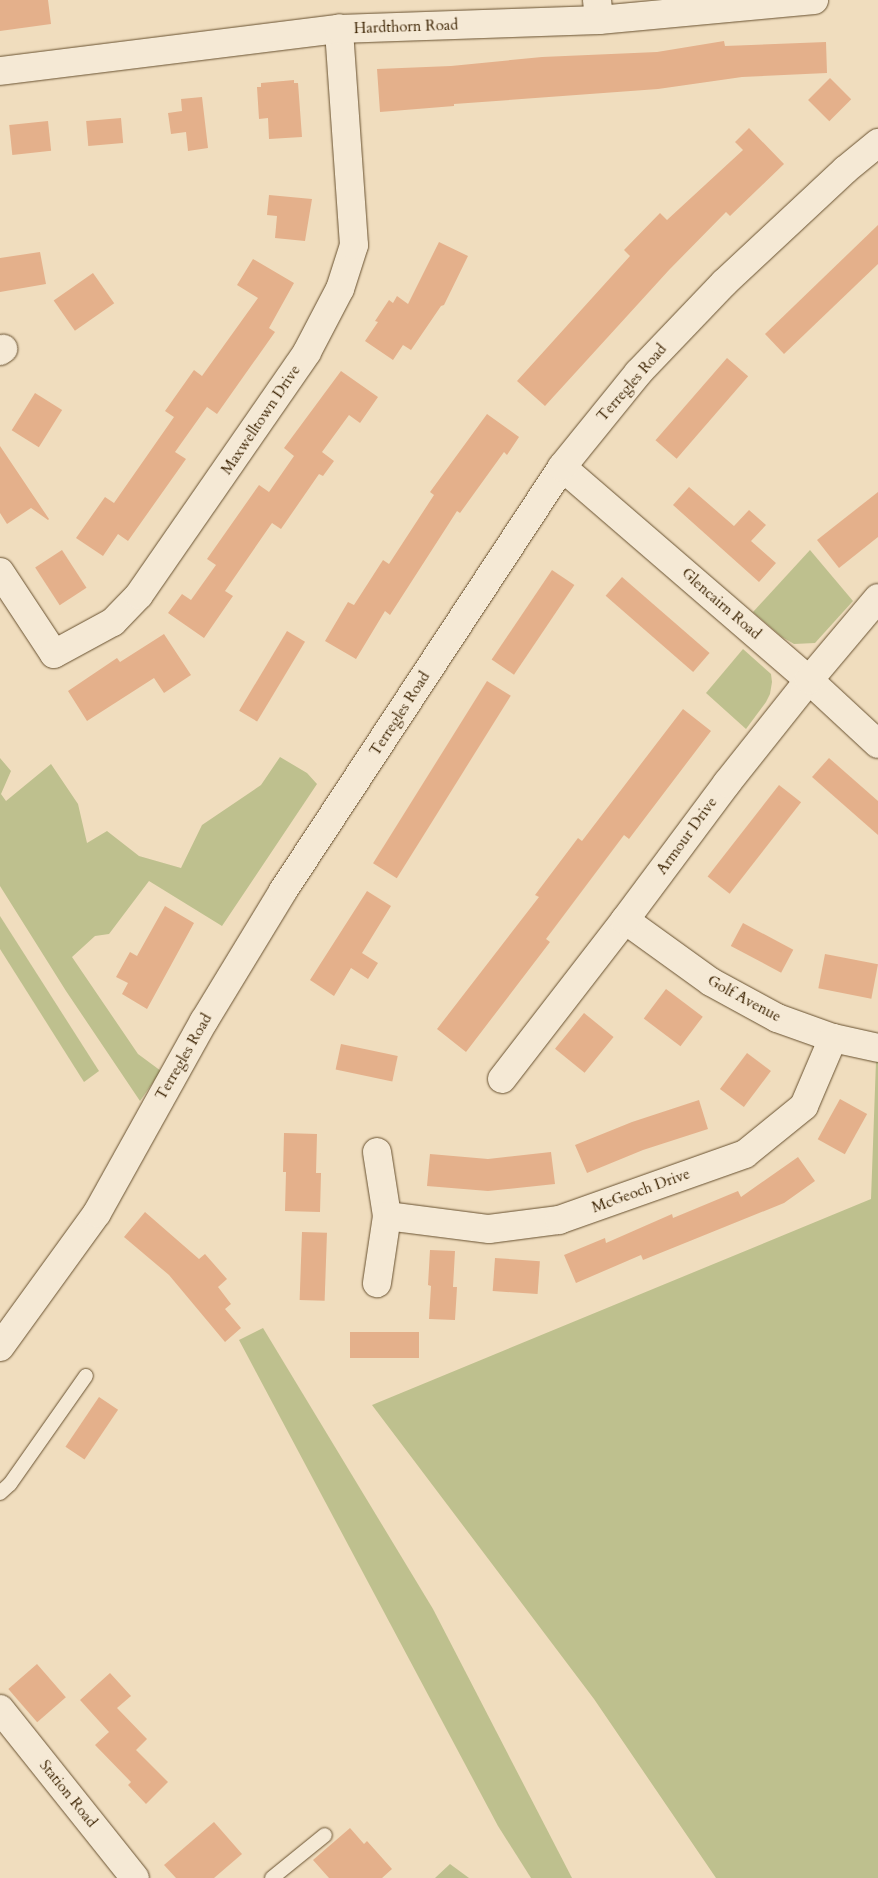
<!DOCTYPE html>
<style>
body{margin:0}
#map{position:relative;width:878px;height:1878px;overflow:hidden;background:#f0ddbe;font-family:Cardo,serif}
div>[style]{position:absolute}
.green>*{inset:0;background:#bec08e}
.building>*{inset:0;background:#e4b08b;transform-origin:0 0}
.roads{filter:drop-shadow(0 0 1px #685130) drop-shadow(0 0 1px #685130)}
.lane>*{height:14px;margin:-7px;padding:0 7px;transform-origin:7px;border-radius:7px;background:#f5e9d5}
.street>*{height:28px;margin:-14px;padding:0 14px;transform-origin:14px;border-radius:14px;background:#f5e9d5}
.secondary>*{height:28px;margin:-14px;padding:0 14px;transform-origin:14px;border-radius:14px;background:#f5e9d5}
span{translate:-50% -50%;white-space:nowrap;text-align:center;line-height:1.15;-webkit-text-stroke:5px #f5e9d5;paint-order:stroke}
.street-label{font-size:15px;color:#3b2201}
</style>
<div id="map">
<div class="green">
<div style="clip-path:polygon(810px 550px,853px 601px,815px 643px,794px 644px,782px 637px,753px 612px)"></div>
<div style="clip-path:polygon(743px 649px,771px 674px,772px 682px,770px 694px,766px 702px,746px 729px,706px 693px)"></div>
<div style="clip-path:polygon(280px 757px,307px 773px,317px 784px,222px 926px,149px 881px,109px 934px,95px 936px,72px 957px,138px 1054px,161px 1071px,140px 1101px,66px 991px,0 886px,0 758px,11px 771px,1px 794px,6px 801px,51px 764px,78px 804px,87px 843px,107px 831px,139px 856px,181px 868px,202px 825px,261px 785px)"></div>
<div style="clip-path:polygon(0 916px,99px 1071px,84px 1082px,0 949px)"></div>
<div style="clip-path:polygon(876px 1061px,878px 1061px,878px 1878px,716px 1878px,594px 1699px,372px 1405px,871px 1199px)"></div>
<div style="clip-path:polygon(263px 1328px,433px 1609px,572px 1878px,531px 1878px,498px 1826px,239px 1340px)"></div>
<div style="clip-path:polygon(450px 1864px,469px 1878px,435px 1878px)"></div>
</div>
<div class="building">
<div style="clip-path:polygon(0 0,48px 0,51px 24px,0 31px)"></div>
<div style="clip-path:polygon(724px 41px,725px 46px,826px 42px,827px 73px,742px 77px,658px 89px,454px 104px,454px 106px,380px 112px,377px 69px,451px 66px,542px 57px,657px 52px)"></div>
<div style="left:830px;top:78px;width:30px;height:31px;rotate:45deg"></div>
<div style="clip-path:polygon(294px 80px,294px 83px,298px 83px,302px 137px,269px 139px,268px 118px,259px 119px,257px 87px,261px 87px,261px 83px)"></div>
<div style="clip-path:polygon(202px 97px,208px 148px,188px 151px,186px 132px,171px 134px,168px 113px,182px 111px,181px 99px)"></div>
<div style="left:121px;top:118px;width:25px;height:35px;rotate:85deg"></div>
<div style="left:48px;top:121px;width:30px;height:39px;rotate:84deg"></div>
<div style="clip-path:polygon(749px 128px,784px 164px,730px 216px,726px 212px,669px 270px,545px 406px,517px 381px,630px 256px,624px 250px,660px 213px,667px 220px,743px 150px,735px 142px)"></div>
<div style="clip-path:polygon(269px 195px,312px 199px,305px 241px,275px 238px,277px 216px,267px 215px)"></div>
<div style="clip-path:polygon(878px 225px,878px 264px,784px 354px,765px 334px)"></div>
<div style="clip-path:polygon(439px 242px,468px 256px,444px 305px,441px 306px,411px 350px,403px 345px,393px 360px,365px 341px,378px 322px,375px 321px,389px 300px,393px 303px,397px 296px,408px 304px)"></div>
<div style="clip-path:polygon(40px 252px,46px 284px,0 292px,0 258px)"></div>
<div style="clip-path:polygon(253px 259px,294px 283px,269px 328px,275px 332px,217px 414px,207px 407px,175px 452px,186px 459px,128px 541px,118px 534px,103px 556px,76px 538px,105px 497px,114px 503px,174px 417px,165px 411px,194px 370px,202px 376px,258px 298px,237px 285px)"></div>
<div style="left:93px;top:273px;width:37px;height:48px;rotate:55deg"></div>
<div style="left:727px;top:358px;width:28px;height:109px;rotate:41deg"></div>
<div style="clip-path:polygon(341px 371px,378px 397px,360px 423px,349px 415px,322px 452px,334px 461px,323px 476px,319px 474px,281px 529px,272px 523px,225px 591px,233px 596px,204px 638px,168px 613px,182px 594px,191px 600px,216px 565px,207px 559px,259px 485px,269px 492px,294px 456px,284px 448px)"></div>
<div style="left:35px;top:393px;width:32px;height:44px;rotate:32deg"></div>
<div style="clip-path:polygon(487px 414px,519px 437px,507px 455px,504px 452px,460px 513px,457px 511px,390px 615px,385px 611px,356px 659px,325px 641px,348px 602px,354px 605px,383px 560px,389px 564px,434px 495px,430px 492px)"></div>
<div style="clip-path:polygon(0 446px,49px 519px,48px 520px,31px 508px,7px 524px,0 513px)"></div>
<div style="clip-path:polygon(689px 487px,734px 526px,749px 510px,766px 525px,751px 541px,776px 563px,759px 582px,673px 505px)"></div>
<div style="clip-path:polygon(878px 492px,878px 537px,839px 568px,817px 540px)"></div>
<div style="left:62px;top:550px;width:45px;height:32px;rotate:57deg"></div>
<div style="left:552px;top:570px;width:27px;height:108px;rotate:34deg"></div>
<div style="left:622px;top:577px;width:116px;height:25px;rotate:41deg"></div>
<div style="left:287px;top:631px;width:21px;height:93px;rotate:31deg"></div>
<div style="clip-path:polygon(164px 634px,191px 675px,164px 693px,154px 678px,87px 721px,68px 691px,117px 658px,120px 662px)"></div>
<div style="left:487px;top:681px;width:28px;height:215px;rotate:32deg"></div>
<div style="clip-path:polygon(683px 709px,711px 731px,629px 839px,624px 835px,546px 939px,550px 942px,466px 1052px,437px 1029px,539px 897px,535px 895px,578px 838px,582px 841px)"></div>
<div style="clip-path:polygon(829px 758px,878px 801px,878px 835px,812px 777px)"></div>
<div style="left:779px;top:785px;width:28px;height:116px;rotate:38deg"></div>
<div style="clip-path:polygon(367px 891px,391px 906px,362px 953px,378px 963px,368px 979px,351px 968px,334px 996px,310px 980px)"></div>
<div style="clip-path:polygon(165px 906px,194px 923px,147px 1009px,122px 994px,128px 983px,116px 977px,130px 952px,137px 956px)"></div>
<div style="left:743px;top:923px;width:57px;height:26px;rotate:28deg"></div>
<div style="left:825px;top:954px;width:54px;height:35px;rotate:11deg"></div>
<div style="left:666px;top:989px;width:46px;height:37px;rotate:37deg"></div>
<div style="left:584px;top:1013px;width:38px;height:46px;rotate:39deg"></div>
<div style="left:341px;top:1044px;width:58px;height:26px;rotate:12deg"></div>
<div style="left:747px;top:1053px;width:30px;height:45px;rotate:37deg"></div>
<div style="left:840px;top:1099px;width:31px;height:46px;rotate:29deg"></div>
<div style="clip-path:polygon(699px 1100px,708px 1129px,643px 1150px,587px 1173px,575px 1145px,632px 1122px)"></div>
<div style="clip-path:polygon(284px 1133px,317px 1134px,316px 1173px,321px 1173px,320px 1212px,285px 1211px,286px 1172px,283px 1172px)"></div>
<div style="clip-path:polygon(551px 1152px,555px 1184px,488px 1191px,427px 1186px,430px 1154px,488px 1159px)"></div>
<div style="clip-path:polygon(798px 1157px,815px 1181px,784px 1203px,643px 1260px,641px 1255px,576px 1283px,564px 1255px,605px 1238px,606px 1243px,672px 1214px,673px 1218px,738px 1191px,741px 1197px)"></div>
<div style="clip-path:polygon(145px 1212px,199px 1259px,205px 1254px,227px 1279px,218px 1287px,231px 1304px,225px 1309px,241px 1328px,225px 1342px,169px 1275px,124px 1237px)"></div>
<div style="left:302px;top:1232px;width:25px;height:68px;rotate:2deg"></div>
<div style="clip-path:polygon(430px 1250px,455px 1251px,453px 1287px,457px 1287px,455px 1320px,429px 1319px,431px 1286px,428px 1285px)"></div>
<div style="left:495px;top:1258px;width:45px;height:33px;rotate:4deg"></div>
<div style="left:419px;top:1332px;width:26px;height:69px;rotate:90deg"></div>
<div style="left:99px;top:1397px;width:23px;height:60px;rotate:34deg"></div>
<div style="left:37px;top:1664px;width:44px;height:38px;rotate:49deg"></div>
<div style="clip-path:polygon(110px 1673px,131px 1696px,117px 1708px,147px 1739px,136px 1750px,168px 1782px,146px 1804px,128px 1785px,131px 1782px,95px 1745px,109px 1732px,80px 1700px)"></div>
<div style="clip-path:polygon(214px 1822px,242px 1854px,214px 1878px,176px 1878px,164px 1865px)"></div>
<div style="clip-path:polygon(350px 1828px,364px 1844px,367px 1841px,392px 1869px,382px 1878px,329px 1878px,313px 1860px)"></div>
</div>
<div class="roads">
<div class="lane">
<div style="left:0;top:1493px;width:13px;rotate:-42deg"></div>
<div style="left:10px;top:1484px;width:132px;rotate:-54.9deg"></div>
<div style="left:272px;top:1878px;width:68px;rotate:-39.1deg"></div>
</div>
<div class="street">
<div style="left:597px;top:0;width:20px;rotate:84deg"></div>
<div style="left:0;top:351px;width:4px;rotate:-34deg"></div>
<div style="left:562px;top:467px;width:326px;rotate:40.8deg"></div>
<div style="left:809px;top:680px;width:94px;rotate:42.8deg"></div>
<div style="left:0;top:572px;width:98px;rotate:56.6deg"></div>
<div style="left:54px;top:654px;width:67px;rotate:-28.5deg"></div>
<div style="left:113px;top:622px;width:37px;rotate:-46deg"></div>
<div style="left:139px;top:595px;width:295px;rotate:-55.3deg"></div>
<div style="left:307px;top:352px;width:71px;rotate:-62.4deg"></div>
<div style="left:340px;top:289px;width:46px;rotate:-72.3deg"></div>
<div style="left:354px;top:245px;width:217px;rotate:-94deg"></div>
<div style="left:625px;top:920px;width:106px;rotate:35.8deg"></div>
<div style="left:711px;top:982px;width:75px;rotate:28.6deg"></div>
<div style="left:777px;top:1018px;width:59px;rotate:19.7deg"></div>
<div style="left:833px;top:1038px;width:46px;rotate:12.5deg"></div>
<div style="left:502px;top:1079px;width:201px;rotate:-52.3deg"></div>
<div style="left:625px;top:920px;width:171px;rotate:-53.3deg"></div>
<div style="left:727px;top:783px;width:132px;rotate:-51.5deg"></div>
<div style="left:809px;top:680px;width:107px;rotate:-49.9deg"></div>
<div style="left:377px;top:1152px;width:65px;rotate:81.1deg"></div>
<div style="left:387px;top:1216px;width:68px;rotate:98.5deg"></div>
<div style="left:387px;top:1216px;width:103px;rotate:7.3deg"></div>
<div style="left:489px;top:1229px;width:71px;rotate:-7.3deg"></div>
<div style="left:559px;top:1220px;width:197px;rotate:-19.5deg"></div>
<div style="left:745px;top:1154px;width:76px;rotate:-39.1deg"></div>
<div style="left:804px;top:1106px;width:74px;rotate:-66.9deg"></div>
<div style="left:0;top:1709px;width:216px;rotate:51.4deg"></div>
</div>
<div class="secondary">
<div style="left:0;top:71px;width:342px;rotate:-7.1deg"></div>
<div style="left:339px;top:29px;width:260px;rotate:-2deg"></div>
<div style="left:599px;top:20px;width:216px;rotate:-5.3deg"></div>
<div style="left:0;top:1347px;width:165px;rotate:-54.1deg"></div>
<div style="left:97px;top:1213px;width:220px;rotate:-60.9deg"></div>
<div style="left:204px;top:1021px;width:152px;rotate:-58.7deg"></div>
<div style="left:283px;top:891px;width:508px;rotate:-56.65deg"></div>
<div style="left:562px;top:467px;width:121px;rotate:-51deg"></div>
<div style="left:638px;top:373px;width:124px;rotate:-46.3deg"></div>
<div style="left:724px;top:283px;width:166px;rotate:-43deg"></div>
<div style="left:845px;top:170px;width:43px;rotate:-39.3deg"></div>
</div>
</div>
<div class="street-label">
<span style="left:406px;top:27px;rotate:-2deg">Hardthorn Road</span>
<span style="left:632px;top:383px;rotate:-49deg">Terregles Road</span>
<span style="left:261px;top:420px;rotate:-56deg">Maxwelltown Drive</span>
<span style="left:721px;top:604px;rotate:41deg">Glencairn Road</span>
<span style="left:400px;top:714px;rotate:-57deg">Terregles Road</span>
<span style="left:687px;top:836px;rotate:-54deg">Armour Drive</span>
<span style="left:744px;top:999px;rotate:28deg">Golf Avenue</span>
<span style="left:184px;top:1057px;rotate:-60deg">Terregles Road</span>
<span style="left:641px;top:1191px;rotate:-20deg">McGeoch Drive</span>
<span style="left:68px;top:1794px;rotate:51deg">Station Road</span>
</div>
</div>
